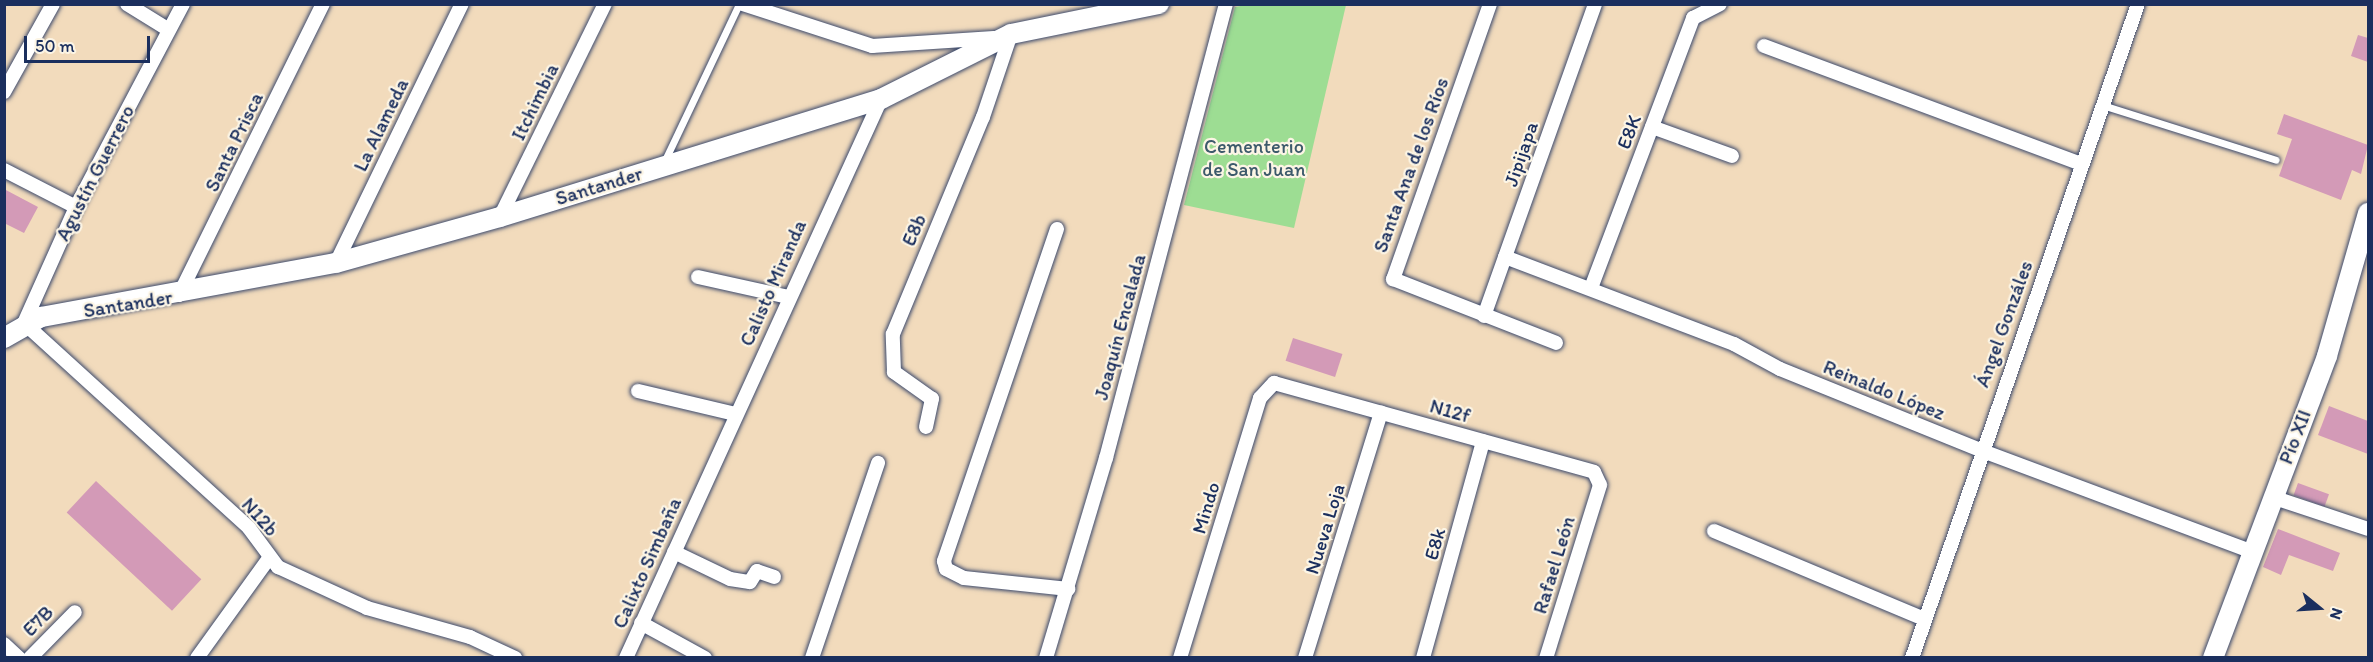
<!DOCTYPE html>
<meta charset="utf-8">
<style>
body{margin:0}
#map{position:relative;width:2373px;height:662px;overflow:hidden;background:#f2dbbc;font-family:Itim,sans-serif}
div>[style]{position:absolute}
.green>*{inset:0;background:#9ddd93}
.building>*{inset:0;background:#d39ab7;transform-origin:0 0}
.roads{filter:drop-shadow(0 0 2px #3b496c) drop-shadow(0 0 2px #3b496c)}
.lane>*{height:7px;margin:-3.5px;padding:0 3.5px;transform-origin:3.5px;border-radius:3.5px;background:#fff}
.street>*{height:14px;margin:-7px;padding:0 7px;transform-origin:7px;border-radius:7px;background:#fff}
.secondary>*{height:20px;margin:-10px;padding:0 10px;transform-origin:10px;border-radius:10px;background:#fff}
span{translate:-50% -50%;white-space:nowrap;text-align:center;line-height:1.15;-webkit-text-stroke:4.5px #fcf5e5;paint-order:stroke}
.street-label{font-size:20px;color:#1b2f5e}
.park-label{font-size:20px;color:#3c5a6b}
.frame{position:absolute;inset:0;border:6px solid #1b2f5e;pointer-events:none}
.north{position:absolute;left:2289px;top:578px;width:60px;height:60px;-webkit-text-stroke:4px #fcf5e5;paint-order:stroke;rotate:108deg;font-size:16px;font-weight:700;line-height:24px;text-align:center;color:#1b2f5e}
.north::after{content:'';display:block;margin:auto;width:21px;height:27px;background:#1b2f5e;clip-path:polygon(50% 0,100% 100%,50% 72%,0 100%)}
.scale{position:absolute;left:24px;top:36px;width:126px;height:27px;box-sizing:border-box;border:3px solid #1b2f5e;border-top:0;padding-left:8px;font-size:18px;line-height:21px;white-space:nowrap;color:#1b2f5e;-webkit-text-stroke:4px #fcf5e5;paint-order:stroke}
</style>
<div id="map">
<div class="green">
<div style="clip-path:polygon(1246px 5px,1346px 5px,1294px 228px,1184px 205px,1235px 7px)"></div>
</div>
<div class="building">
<div style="clip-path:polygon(2358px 35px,2368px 38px,2368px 62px,2351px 56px)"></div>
<div style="clip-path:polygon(2284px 114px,2368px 145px,2361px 174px,2352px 170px,2341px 200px,2279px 176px,2292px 139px,2277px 134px)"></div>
<div style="clip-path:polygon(4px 189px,38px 207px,24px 233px,4px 223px)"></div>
<div style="left:1293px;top:338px;width:52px;height:24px;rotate:18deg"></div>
<div style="clip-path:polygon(2329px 406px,2368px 421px,2368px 454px,2318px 435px)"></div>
<div style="left:96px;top:481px;width:144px;height:43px;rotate:43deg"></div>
<div style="left:2298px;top:483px;width:33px;height:13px;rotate:20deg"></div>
<div style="clip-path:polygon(2278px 529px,2340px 553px,2333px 571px,2289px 555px,2281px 575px,2263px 567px)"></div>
</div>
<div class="roads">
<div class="lane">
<div style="left:2102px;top:105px;width:182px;rotate:17.5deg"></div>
<div style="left:664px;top:162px;width:175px;rotate:-64.6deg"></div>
</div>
<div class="street">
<div style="left:127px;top:4px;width:49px;rotate:31.8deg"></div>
<div style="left:183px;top:4px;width:229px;rotate:117.8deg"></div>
<div style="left:76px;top:207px;width:127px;rotate:114.1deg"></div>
<div style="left:24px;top:323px;width:304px;rotate:42.3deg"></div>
<div style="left:249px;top:528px;width:49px;rotate:53.4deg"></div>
<div style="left:278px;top:567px;width:98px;rotate:24.7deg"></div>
<div style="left:367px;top:608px;width:107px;rotate:15.7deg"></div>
<div style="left:470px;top:637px;width:50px;rotate:25deg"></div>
<div style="left:743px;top:4px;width:136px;rotate:18deg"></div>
<div style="left:872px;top:46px;width:122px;rotate:-3.8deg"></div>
<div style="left:1490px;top:4px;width:292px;rotate:109.4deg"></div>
<div style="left:1393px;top:279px;width:175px;rotate:21.4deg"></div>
<div style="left:1764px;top:46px;width:338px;rotate:20.4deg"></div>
<div style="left:4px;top:92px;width:101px;rotate:-60.9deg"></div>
<div style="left:1652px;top:127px;width:85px;rotate:19.9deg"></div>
<div style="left:4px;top:170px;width:81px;rotate:27.2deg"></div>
<div style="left:500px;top:217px;width:237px;rotate:-63.8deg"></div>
<div style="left:1057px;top:229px;width:351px;rotate:108.8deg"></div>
<div style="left:944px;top:561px;width:8px;rotate:76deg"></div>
<div style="left:946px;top:569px;width:20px;rotate:27deg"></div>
<div style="left:964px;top:578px;width:105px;rotate:6deg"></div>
<div style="left:1505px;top:257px;width:245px;rotate:20.8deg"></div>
<div style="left:1734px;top:344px;width:52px;rotate:28.5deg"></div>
<div style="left:1780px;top:369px;width:216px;rotate:22deg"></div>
<div style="left:1980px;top:450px;width:291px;rotate:20.5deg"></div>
<div style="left:336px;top:263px;width:288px;rotate:-64.1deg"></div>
<div style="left:698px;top:277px;width:92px;rotate:12.5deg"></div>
<div style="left:1591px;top:288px;width:289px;rotate:-69.3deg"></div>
<div style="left:1693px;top:18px;width:30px;rotate:-27deg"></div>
<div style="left:179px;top:295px;width:325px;rotate:-63.7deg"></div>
<div style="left:1484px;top:316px;width:331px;rotate:-70.4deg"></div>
<div style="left:638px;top:391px;width:100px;rotate:13.3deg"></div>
<div style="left:926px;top:427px;width:29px;rotate:-78deg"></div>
<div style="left:932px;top:399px;width:47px;rotate:-144.6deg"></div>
<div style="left:894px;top:372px;width:38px;rotate:-92deg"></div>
<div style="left:893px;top:334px;width:235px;rotate:-67.5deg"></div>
<div style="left:983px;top:117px;width:88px;rotate:-71.4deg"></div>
<div style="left:2272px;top:497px;width:101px;rotate:18.4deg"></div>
<div style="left:1714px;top:531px;width:228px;rotate:22.7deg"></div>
<div style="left:674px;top:552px;width:62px;rotate:25.7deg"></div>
<div style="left:730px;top:579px;width:20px;rotate:9deg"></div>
<div style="left:750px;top:582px;width:13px;rotate:-58deg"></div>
<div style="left:757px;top:571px;width:18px;rotate:19deg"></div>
<div style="left:641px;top:623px;width:73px;rotate:28.7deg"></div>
<div style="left:4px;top:644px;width:21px;rotate:43deg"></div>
<div style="left:30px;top:658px;width:64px;rotate:-45.6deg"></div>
<div style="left:197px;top:658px;width:123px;rotate:-54.2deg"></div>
<div style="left:626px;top:658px;width:614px;rotate:-65.48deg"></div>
<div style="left:812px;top:658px;width:206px;rotate:-71.3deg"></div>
<div style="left:1046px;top:658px;width:209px;rotate:-73.3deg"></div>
<div style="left:1106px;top:458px;width:470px;rotate:-75.2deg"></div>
<div style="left:1180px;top:658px;width:272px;rotate:-72.9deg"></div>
<div style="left:1260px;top:398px;width:21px;rotate:-47deg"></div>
<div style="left:1274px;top:383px;width:332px;rotate:15.5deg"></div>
<div style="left:1594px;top:472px;width:14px;rotate:65deg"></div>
<div style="left:1600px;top:485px;width:181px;rotate:107.3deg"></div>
<div style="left:1305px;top:658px;width:257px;rotate:-72.8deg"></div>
<div style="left:1423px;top:658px;width:225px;rotate:-74.5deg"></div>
<div style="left:1912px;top:658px;width:692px;rotate:-70.94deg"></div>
</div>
<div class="secondary">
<div style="left:4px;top:338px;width:43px;rotate:-29.6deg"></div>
<div style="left:41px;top:317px;width:300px;rotate:-10.4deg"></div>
<div style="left:336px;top:263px;width:170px;rotate:-15.7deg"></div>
<div style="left:500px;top:217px;width:399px;rotate:-17.2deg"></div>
<div style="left:881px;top:99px;width:145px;rotate:-26.6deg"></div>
<div style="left:1011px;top:34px;width:151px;rotate:-11.5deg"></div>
<div style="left:2213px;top:658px;width:323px;rotate:-69.3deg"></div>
<div style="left:2327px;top:356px;width:149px;rotate:-74deg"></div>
</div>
</div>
<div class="street-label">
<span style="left:535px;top:102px;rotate:-64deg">Itchimbia</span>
<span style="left:381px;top:125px;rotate:-64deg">La Alameda</span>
<span style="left:1629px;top:132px;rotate:-69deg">E8K</span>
<span style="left:234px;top:142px;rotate:-64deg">Santa Prisca</span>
<span style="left:1521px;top:154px;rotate:-71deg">Jipijapa</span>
<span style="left:1411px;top:165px;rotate:-70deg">Santa Ana de los Ríos</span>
<span style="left:95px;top:173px;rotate:-63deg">Agustín Guerrero</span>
<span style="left:599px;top:186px;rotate:-17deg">Santander</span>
<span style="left:914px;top:230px;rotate:-66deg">E8b</span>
<span style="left:773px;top:283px;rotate:-66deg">Calisto Miranda</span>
<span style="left:128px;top:304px;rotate:-9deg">Santander</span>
<span style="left:2004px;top:324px;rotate:-70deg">Ángel Gonzáles</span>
<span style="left:1120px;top:327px;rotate:-75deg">Joaquín Encalada</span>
<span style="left:1884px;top:390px;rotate:22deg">Reinaldo López</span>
<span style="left:1450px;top:411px;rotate:16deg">N12f</span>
<span style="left:2295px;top:437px;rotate:-69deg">Pío XII</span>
<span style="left:1206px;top:508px;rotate:-73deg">Mindo</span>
<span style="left:260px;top:517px;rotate:48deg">N12b</span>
<span style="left:1325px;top:529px;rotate:-73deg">Nueva Loja</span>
<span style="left:1435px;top:544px;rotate:-74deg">E8k</span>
<span style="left:647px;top:563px;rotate:-66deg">Calixto Simbaña</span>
<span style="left:1554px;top:565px;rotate:-73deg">Rafael León</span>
<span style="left:38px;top:621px;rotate:-45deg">E7B</span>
</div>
<div class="park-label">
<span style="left:1254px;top:158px">Cementerio<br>de San Juan</span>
</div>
<div class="frame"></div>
<div class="north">N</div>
<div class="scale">50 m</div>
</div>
